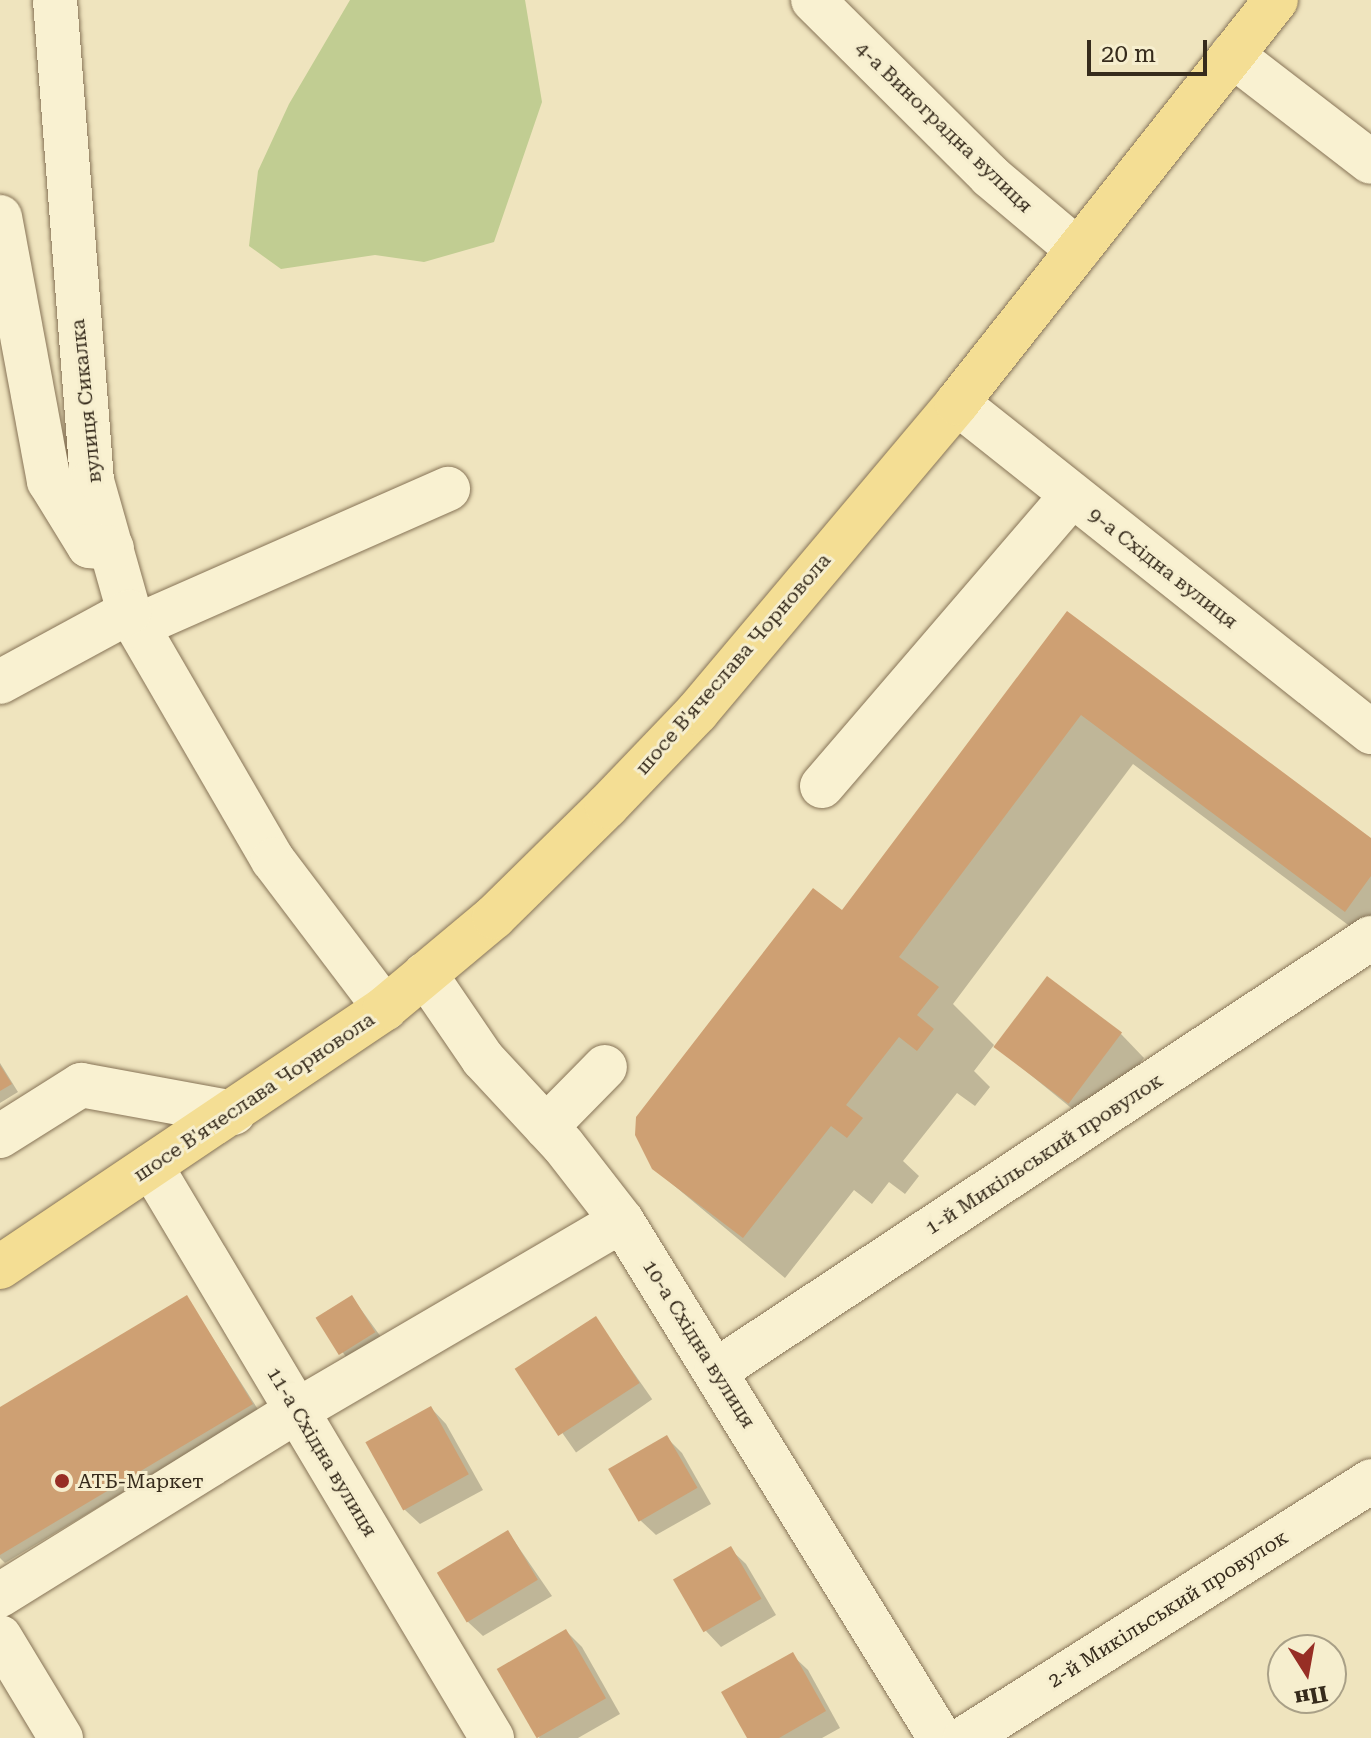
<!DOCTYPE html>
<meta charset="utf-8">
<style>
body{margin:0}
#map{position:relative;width:1371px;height:1738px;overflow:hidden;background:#efe4be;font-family:"Roboto Serif",serif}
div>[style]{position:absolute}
.green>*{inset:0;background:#c1cd92}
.shadow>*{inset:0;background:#0003;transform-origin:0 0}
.building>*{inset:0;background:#cea073;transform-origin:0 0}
.roads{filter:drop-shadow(0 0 2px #877457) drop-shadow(0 0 2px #877457)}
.minor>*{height:44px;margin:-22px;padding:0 22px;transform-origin:22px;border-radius:22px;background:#f9f1d1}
.major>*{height:44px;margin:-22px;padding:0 22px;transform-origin:22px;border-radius:22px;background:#f4de94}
.dots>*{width:22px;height:22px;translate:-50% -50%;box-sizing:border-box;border:4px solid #f6eece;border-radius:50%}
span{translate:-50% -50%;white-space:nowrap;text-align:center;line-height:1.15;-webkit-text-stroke:6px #f6eece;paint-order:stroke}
.street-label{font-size:20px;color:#362b1c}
.poi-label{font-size:20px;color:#362b1c}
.left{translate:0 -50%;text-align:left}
.north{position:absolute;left:1267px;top:1634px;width:80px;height:80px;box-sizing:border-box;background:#f6eece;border:2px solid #a9a087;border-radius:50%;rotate:169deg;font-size:22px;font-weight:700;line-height:32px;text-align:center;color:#362b1c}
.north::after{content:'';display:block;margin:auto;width:28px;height:36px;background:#972e25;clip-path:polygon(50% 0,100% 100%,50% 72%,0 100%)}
.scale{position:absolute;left:1087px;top:40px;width:120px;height:36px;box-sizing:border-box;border:4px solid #362b1c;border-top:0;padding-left:10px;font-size:24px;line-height:28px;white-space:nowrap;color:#362b1c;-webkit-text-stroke:6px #f6eece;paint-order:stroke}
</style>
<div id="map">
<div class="green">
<div style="clip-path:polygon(350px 0,525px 0,542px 102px,494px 242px,424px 262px,375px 255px,281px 269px,249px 246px,258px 171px,289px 104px)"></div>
</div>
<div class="shadow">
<div style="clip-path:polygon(1067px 614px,1371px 841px,1371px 942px,1133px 764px,953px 1004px,994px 1045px,974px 1071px,990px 1087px,975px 1106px,957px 1093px,903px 1161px,919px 1176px,905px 1194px,889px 1182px,872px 1204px,854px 1190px,785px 1278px,653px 1168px,857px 927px)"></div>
<div style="clip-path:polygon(1121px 1034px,1144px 1058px,1092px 1125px,995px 1046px)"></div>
<div style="clip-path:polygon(0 1063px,18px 1092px,0 1103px)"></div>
<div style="left:352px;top:1297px;width:63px;height:40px;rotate:54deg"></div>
<div style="clip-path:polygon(187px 1298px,259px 1411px,5px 1563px,0 1558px,0 1410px)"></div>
<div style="left:596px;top:1319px;width:98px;height:93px;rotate:55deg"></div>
<div style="clip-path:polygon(431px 1408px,446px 1424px,483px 1490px,420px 1524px,404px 1509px)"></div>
<div style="clip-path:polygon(666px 1437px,682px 1453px,711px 1504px,656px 1535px,640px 1520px)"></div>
<div style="clip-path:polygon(508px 1532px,552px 1596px,483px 1636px,467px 1621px)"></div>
<div style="clip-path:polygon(730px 1549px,746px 1564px,776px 1615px,721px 1647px,706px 1631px)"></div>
<div style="clip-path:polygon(566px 1631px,582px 1647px,620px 1714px,578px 1738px,539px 1738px)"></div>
<div style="clip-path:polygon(792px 1655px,808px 1670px,840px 1728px,822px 1738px,749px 1738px)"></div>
</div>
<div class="building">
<div style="clip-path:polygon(1067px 611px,1371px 838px,1371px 876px,1345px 912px,1081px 715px,899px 957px,939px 987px,917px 1015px,934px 1029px,917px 1051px,899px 1037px,846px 1105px,863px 1118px,847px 1138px,831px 1126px,743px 1238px,652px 1169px,635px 1135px,636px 1117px,813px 888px,842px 910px)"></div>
<div style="left:1047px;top:976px;width:94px;height:89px;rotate:37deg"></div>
<div style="clip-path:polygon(0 1065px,12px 1084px,0 1091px)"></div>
<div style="clip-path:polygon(187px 1295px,253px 1404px,0 1555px,0 1407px)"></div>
<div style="left:352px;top:1295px;width:44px;height:43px;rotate:58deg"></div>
<div style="left:596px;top:1316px;width:80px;height:97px;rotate:57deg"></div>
<div style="left:431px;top:1406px;width:78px;height:75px;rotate:61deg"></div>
<div style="left:667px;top:1435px;width:61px;height:68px;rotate:60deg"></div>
<div style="left:508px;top:1530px;width:58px;height:83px;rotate:59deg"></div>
<div style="left:731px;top:1546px;width:61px;height:67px;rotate:60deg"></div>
<div style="left:566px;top:1629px;width:80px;height:80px;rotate:60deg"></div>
<div style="clip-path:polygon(793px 1652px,826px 1711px,779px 1738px,747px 1738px,721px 1692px)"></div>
</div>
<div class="roads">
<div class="minor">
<div style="left:55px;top:0;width:482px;rotate:85.6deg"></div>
<div style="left:92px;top:481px;width:136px;rotate:74.2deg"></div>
<div style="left:129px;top:612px;width:287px;rotate:59.9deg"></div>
<div style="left:273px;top:860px;width:186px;rotate:52.9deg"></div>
<div style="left:813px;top:0;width:250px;rotate:44.8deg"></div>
<div style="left:990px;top:176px;width:115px;rotate:40.1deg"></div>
<div style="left:1232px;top:55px;width:175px;rotate:37.6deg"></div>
<div style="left:0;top:217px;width:269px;rotate:79.5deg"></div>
<div style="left:49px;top:481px;width:76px;rotate:58.4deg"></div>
<div style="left:89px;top:546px;width:23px;rotate:5deg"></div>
<div style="left:957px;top:403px;width:529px;rotate:38.47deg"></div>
<div style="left:137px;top:626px;width:340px;rotate:-23.8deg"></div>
<div style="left:0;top:682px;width:147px;rotate:-28.5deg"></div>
<div style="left:822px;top:786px;width:382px;rotate:-49.3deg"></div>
<div style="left:425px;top:974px;width:103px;rotate:55.7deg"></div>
<div style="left:483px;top:1059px;width:117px;rotate:47.1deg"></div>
<div style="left:563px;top:1145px;width:96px;rotate:52.2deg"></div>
<div style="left:622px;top:1221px;width:607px;rotate:58.4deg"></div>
<div style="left:546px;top:1127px;width:84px;rotate:-45.5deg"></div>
<div style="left:0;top:1136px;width:96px;rotate:-32.2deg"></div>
<div style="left:81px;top:1085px;width:155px;rotate:10.4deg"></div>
<div style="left:151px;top:1166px;width:666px;rotate:59.2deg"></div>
<div style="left:717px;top:1370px;width:784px;rotate:-33.45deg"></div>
<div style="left:0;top:1595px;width:351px;rotate:-31.8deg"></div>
<div style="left:298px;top:1410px;width:375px;rotate:-30.3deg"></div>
<div style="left:0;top:1637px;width:118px;rotate:58.9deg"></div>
<div style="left:965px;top:1738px;width:481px;rotate:-32.3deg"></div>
</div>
<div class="major">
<div style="left:0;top:1267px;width:464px;rotate:-33.9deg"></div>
<div style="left:385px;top:1008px;width:142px;rotate:-39.9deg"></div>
<div style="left:494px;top:917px;width:158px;rotate:-44.5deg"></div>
<div style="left:607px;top:806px;width:130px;rotate:-46.2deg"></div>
<div style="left:697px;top:712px;width:404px;rotate:-49.9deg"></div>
<div style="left:957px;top:403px;width:514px;rotate:-51.64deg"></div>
</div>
</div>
<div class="dots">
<div style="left:62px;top:1481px;background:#972e25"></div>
</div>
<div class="street-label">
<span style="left:944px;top:127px;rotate:44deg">4-а Виноградна вулиця</span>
<span style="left:86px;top:401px;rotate:-96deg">вулиця Сикалка</span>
<span style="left:1163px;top:568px;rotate:38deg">9-а Східна вулиця</span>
<span style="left:733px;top:664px;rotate:-49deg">шосе В'ячеслава Чорновола</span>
<span style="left:254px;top:1097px;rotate:-34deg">шосе В'ячеслава Чорновола</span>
<span style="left:1044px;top:1154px;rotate:-33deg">1-й Микільський провулок</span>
<span style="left:699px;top:1344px;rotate:58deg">10-а Східна вулиця</span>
<span style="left:322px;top:1452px;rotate:59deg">11-а Східна вулиця</span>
<span style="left:1168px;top:1609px;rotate:-32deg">2-й Микільський провулок</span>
</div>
<div class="poi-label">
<span class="left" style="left:78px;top:1481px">АТБ-Маркет</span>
</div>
<div class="north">Пн</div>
<div class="scale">20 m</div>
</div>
